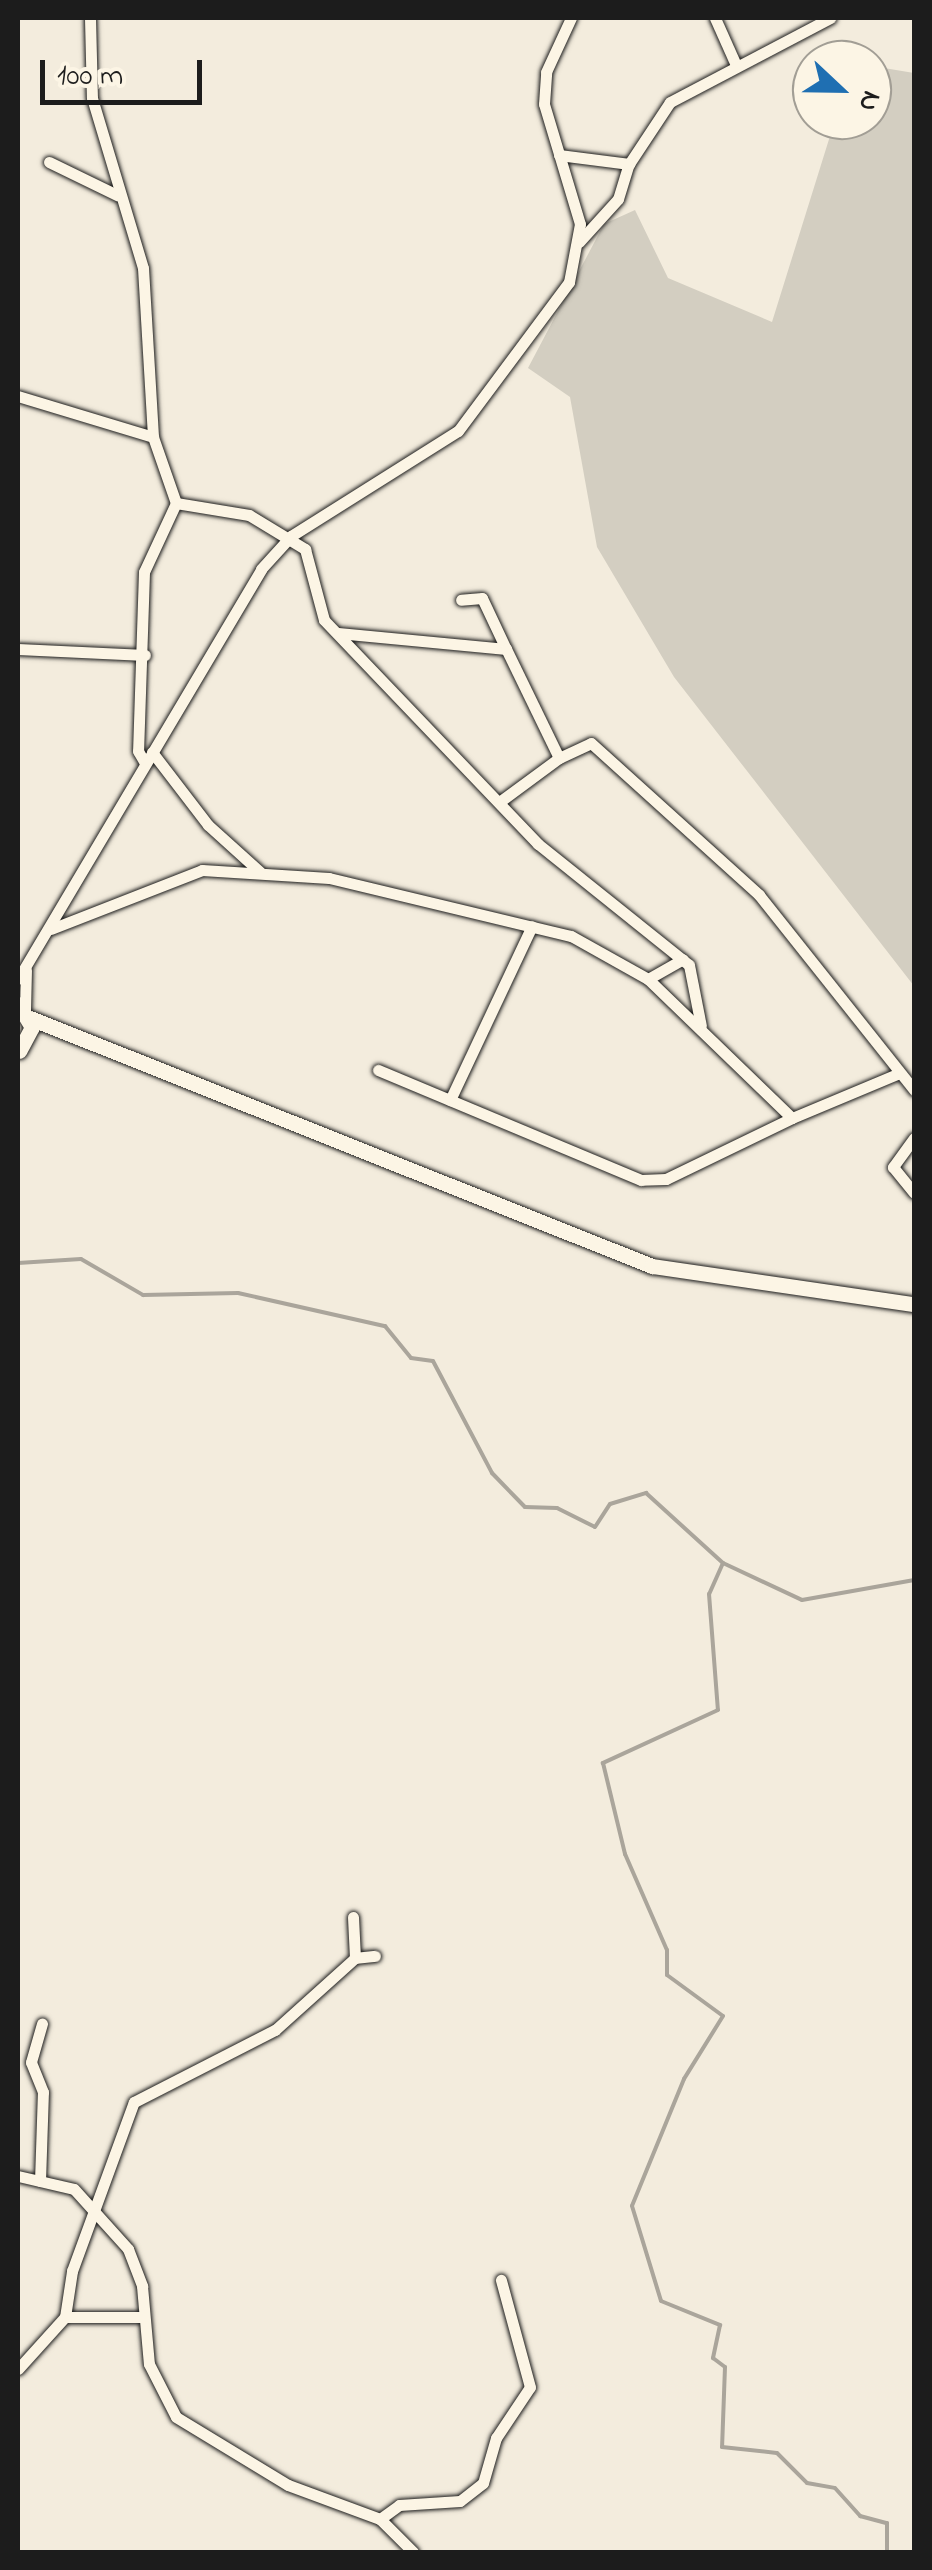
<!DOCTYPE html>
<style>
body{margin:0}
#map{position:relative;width:932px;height:2570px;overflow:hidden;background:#f3ecdd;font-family:"Indie Flower",sans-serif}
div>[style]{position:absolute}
.green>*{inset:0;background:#d3cec1}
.stream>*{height:4px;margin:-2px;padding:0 2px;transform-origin:2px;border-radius:2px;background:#aaa59b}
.roads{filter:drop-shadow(0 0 2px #1c1c1c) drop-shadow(0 0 2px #1c1c1c)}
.minor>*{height:11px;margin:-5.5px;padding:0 5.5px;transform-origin:5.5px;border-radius:5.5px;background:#fcf5e5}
.major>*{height:15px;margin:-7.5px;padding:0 7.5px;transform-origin:7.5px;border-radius:7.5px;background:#fcf5e5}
span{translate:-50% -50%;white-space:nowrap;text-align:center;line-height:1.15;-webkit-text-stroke:8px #fcf5e5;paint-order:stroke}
.frame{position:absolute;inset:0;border:20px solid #1c1c1c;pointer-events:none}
.north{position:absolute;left:792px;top:40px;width:100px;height:100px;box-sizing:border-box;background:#fcf5e5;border:2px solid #a29e95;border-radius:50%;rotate:112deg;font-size:28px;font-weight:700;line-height:40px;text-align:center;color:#1c1c1c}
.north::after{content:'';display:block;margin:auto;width:35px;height:45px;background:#1f6fb2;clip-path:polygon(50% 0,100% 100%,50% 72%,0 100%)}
.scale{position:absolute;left:40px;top:60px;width:162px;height:45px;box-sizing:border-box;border:5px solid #1c1c1c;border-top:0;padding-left:12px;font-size:30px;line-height:35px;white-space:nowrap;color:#1c1c1c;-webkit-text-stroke:8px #fcf5e5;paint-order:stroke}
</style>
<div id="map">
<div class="green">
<div style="clip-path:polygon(872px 66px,914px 73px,914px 986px,674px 677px,597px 547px,570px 397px,528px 368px,604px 224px,635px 210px,668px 278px,772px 322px,835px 120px,872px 120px)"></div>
</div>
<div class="stream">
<div style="left:18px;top:1263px;width:63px;rotate:-3.6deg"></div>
<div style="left:81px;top:1259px;width:72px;rotate:30.1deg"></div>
<div style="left:143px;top:1295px;width:95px;rotate:-1.2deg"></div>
<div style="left:238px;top:1293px;width:151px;rotate:12.7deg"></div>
<div style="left:385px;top:1326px;width:41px;rotate:50.9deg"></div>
<div style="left:411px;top:1358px;width:22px;rotate:8deg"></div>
<div style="left:433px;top:1361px;width:127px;rotate:62.2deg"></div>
<div style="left:492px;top:1473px;width:47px;rotate:45.9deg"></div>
<div style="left:525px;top:1507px;width:32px;rotate:2deg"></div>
<div style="left:557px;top:1508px;width:42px;rotate:26.6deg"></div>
<div style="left:595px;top:1527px;width:27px;rotate:-57deg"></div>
<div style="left:610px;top:1504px;width:38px;rotate:-17deg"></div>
<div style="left:646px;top:1493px;width:104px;rotate:42.3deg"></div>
<div style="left:723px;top:1563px;width:87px;rotate:25.1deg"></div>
<div style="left:802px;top:1600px;width:114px;rotate:-10.1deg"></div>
<div style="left:723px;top:1563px;width:34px;rotate:114deg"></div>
<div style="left:709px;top:1594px;width:116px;rotate:85.6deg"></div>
<div style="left:718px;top:1710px;width:127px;rotate:155.3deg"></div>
<div style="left:603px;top:1763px;width:94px;rotate:76.4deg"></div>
<div style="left:625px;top:1854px;width:105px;rotate:66.4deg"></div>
<div style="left:667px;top:1950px;width:25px;rotate:90deg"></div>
<div style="left:667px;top:1975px;width:69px;rotate:36.2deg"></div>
<div style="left:723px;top:2016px;width:74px;rotate:121.8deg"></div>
<div style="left:684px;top:2079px;width:137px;rotate:112.3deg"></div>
<div style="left:632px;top:2206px;width:99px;rotate:73deg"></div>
<div style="left:661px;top:2301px;width:64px;rotate:22.1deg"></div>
<div style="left:720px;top:2325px;width:34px;rotate:102deg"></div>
<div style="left:713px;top:2358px;width:15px;rotate:37deg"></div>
<div style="left:725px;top:2367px;width:80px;rotate:92.1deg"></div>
<div style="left:722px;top:2447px;width:55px;rotate:6.2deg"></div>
<div style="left:777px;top:2453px;width:42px;rotate:45deg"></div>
<div style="left:807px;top:2483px;width:28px;rotate:10deg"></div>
<div style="left:835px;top:2488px;width:38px;rotate:48deg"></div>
<div style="left:860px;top:2516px;width:28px;rotate:15deg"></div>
<div style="left:887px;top:2523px;width:29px;rotate:90deg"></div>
</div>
<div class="roads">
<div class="minor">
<div style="left:90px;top:18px;width:80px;rotate:88.6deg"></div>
<div style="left:92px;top:98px;width:177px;rotate:73.3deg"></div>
<div style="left:143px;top:268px;width:169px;rotate:86.6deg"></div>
<div style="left:153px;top:437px;width:70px;rotate:70.8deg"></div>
<div style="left:176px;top:503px;width:76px;rotate:114.9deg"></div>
<div style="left:144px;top:572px;width:179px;rotate:91.9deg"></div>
<div style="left:138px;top:751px;width:14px;rotate:60deg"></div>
<div style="left:715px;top:18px;width:49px;rotate:66deg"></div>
<div style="left:559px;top:155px;width:71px;rotate:7.3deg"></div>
<div style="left:49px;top:162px;width:76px;rotate:25.9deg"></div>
<div style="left:579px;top:242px;width:58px;rotate:-47.8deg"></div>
<div style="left:618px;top:199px;width:37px;rotate:-73deg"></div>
<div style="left:629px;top:164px;width:74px;rotate:-56.5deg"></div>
<div style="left:670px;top:102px;width:181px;rotate:-27.7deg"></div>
<div style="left:18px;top:396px;width:141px;rotate:16.9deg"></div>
<div style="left:176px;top:503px;width:74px;rotate:9.3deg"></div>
<div style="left:249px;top:515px;width:66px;rotate:31.3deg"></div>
<div style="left:305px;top:549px;width:73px;rotate:75deg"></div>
<div style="left:324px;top:620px;width:310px;rotate:46.3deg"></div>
<div style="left:538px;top:844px;width:193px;rotate:38.7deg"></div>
<div style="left:689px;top:965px;width:62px;rotate:78.9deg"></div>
<div style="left:338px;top:633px;width:169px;rotate:5.4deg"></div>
<div style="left:506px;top:649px;width:56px;rotate:-115.2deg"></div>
<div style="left:482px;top:598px;width:21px;rotate:175deg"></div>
<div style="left:18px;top:649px;width:127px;rotate:2.7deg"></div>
<div style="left:152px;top:752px;width:92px;rotate:52.5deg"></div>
<div style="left:208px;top:825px;width:70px;rotate:42.1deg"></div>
<div style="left:559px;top:758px;width:35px;rotate:-25deg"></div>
<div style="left:591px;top:743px;width:227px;rotate:42.1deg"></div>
<div style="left:759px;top:895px;width:249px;rotate:51.5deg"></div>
<div style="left:502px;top:800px;width:71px;rotate:-36.4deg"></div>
<div style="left:559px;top:758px;width:121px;rotate:-115.9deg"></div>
<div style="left:51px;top:929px;width:162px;rotate:-21.3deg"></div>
<div style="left:202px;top:870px;width:127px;rotate:3.6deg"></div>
<div style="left:329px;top:878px;width:249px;rotate:13.5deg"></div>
<div style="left:571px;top:936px;width:88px;rotate:29.2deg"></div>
<div style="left:648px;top:979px;width:200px;rotate:44deg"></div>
<div style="left:792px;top:1118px;width:140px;rotate:154.2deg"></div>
<div style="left:666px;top:1179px;width:25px;rotate:178deg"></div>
<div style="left:641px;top:1180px;width:285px;rotate:-157.3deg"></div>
<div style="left:18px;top:979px;width:477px;rotate:-59.3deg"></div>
<div style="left:261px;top:569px;width:45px;rotate:-47.7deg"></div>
<div style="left:291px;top:536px;width:197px;rotate:-32.2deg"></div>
<div style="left:458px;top:431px;width:186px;rotate:-53.3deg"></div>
<div style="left:569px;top:282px;width:59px;rotate:-79.3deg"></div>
<div style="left:580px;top:224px;width:125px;rotate:-106.7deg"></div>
<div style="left:544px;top:104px;width:32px;rotate:-86deg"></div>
<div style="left:546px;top:72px;width:60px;rotate:-65.2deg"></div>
<div style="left:648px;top:979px;width:40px;rotate:-29.7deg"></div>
<div style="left:25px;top:1010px;width:40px;rotate:-88.6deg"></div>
<div style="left:450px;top:1100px;width:192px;rotate:-64.8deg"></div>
<div style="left:792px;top:1118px;width:114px;rotate:-22.7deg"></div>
<div style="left:914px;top:1138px;width:36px;rotate:126deg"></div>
<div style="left:893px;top:1167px;width:33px;rotate:51deg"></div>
<div style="left:355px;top:1958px;width:20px;rotate:-6deg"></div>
<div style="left:18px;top:2176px;width:57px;rotate:13.1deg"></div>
<div style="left:74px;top:2189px;width:81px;rotate:48deg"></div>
<div style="left:128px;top:2249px;width:40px;rotate:69deg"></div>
<div style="left:142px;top:2286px;width:78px;rotate:84.9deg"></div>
<div style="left:149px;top:2364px;width:59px;rotate:63deg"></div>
<div style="left:176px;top:2417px;width:131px;rotate:31.3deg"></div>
<div style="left:288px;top:2485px;width:98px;rotate:20.3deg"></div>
<div style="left:380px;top:2519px;width:47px;rotate:45deg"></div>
<div style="left:40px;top:2181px;width:89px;rotate:-88.1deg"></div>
<div style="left:43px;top:2092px;width:32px;rotate:-112deg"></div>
<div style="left:31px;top:2062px;width:40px;rotate:-74deg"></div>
<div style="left:65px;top:2317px;width:76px"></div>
<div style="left:18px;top:2369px;width:70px;rotate:-47.9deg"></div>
<div style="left:65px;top:2317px;width:47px;rotate:-81.3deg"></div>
<div style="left:72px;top:2271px;width:180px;rotate:-69.9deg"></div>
<div style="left:134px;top:2102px;width:158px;rotate:-27.1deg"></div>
<div style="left:275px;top:2030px;width:108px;rotate:-42deg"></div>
<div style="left:355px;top:1958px;width:41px;rotate:-92.8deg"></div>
<div style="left:380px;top:2519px;width:24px;rotate:-36deg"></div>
<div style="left:399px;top:2505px;width:61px;rotate:-3.8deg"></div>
<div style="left:460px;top:2501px;width:29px;rotate:-38deg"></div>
<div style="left:483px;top:2483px;width:47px;rotate:-73.9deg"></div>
<div style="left:496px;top:2438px;width:61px;rotate:-56.3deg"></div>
<div style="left:530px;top:2387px;width:111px;rotate:-105.2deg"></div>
</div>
<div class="major">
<div style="left:18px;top:1004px;width:27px;rotate:59deg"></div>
<div style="left:32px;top:1027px;width:27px;rotate:118deg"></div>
<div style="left:30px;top:1018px;width:670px;rotate:21.74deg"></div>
<div style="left:652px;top:1266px;width:265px;rotate:8.3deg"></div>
</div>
</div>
<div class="frame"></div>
<div class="north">N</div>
<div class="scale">100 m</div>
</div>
